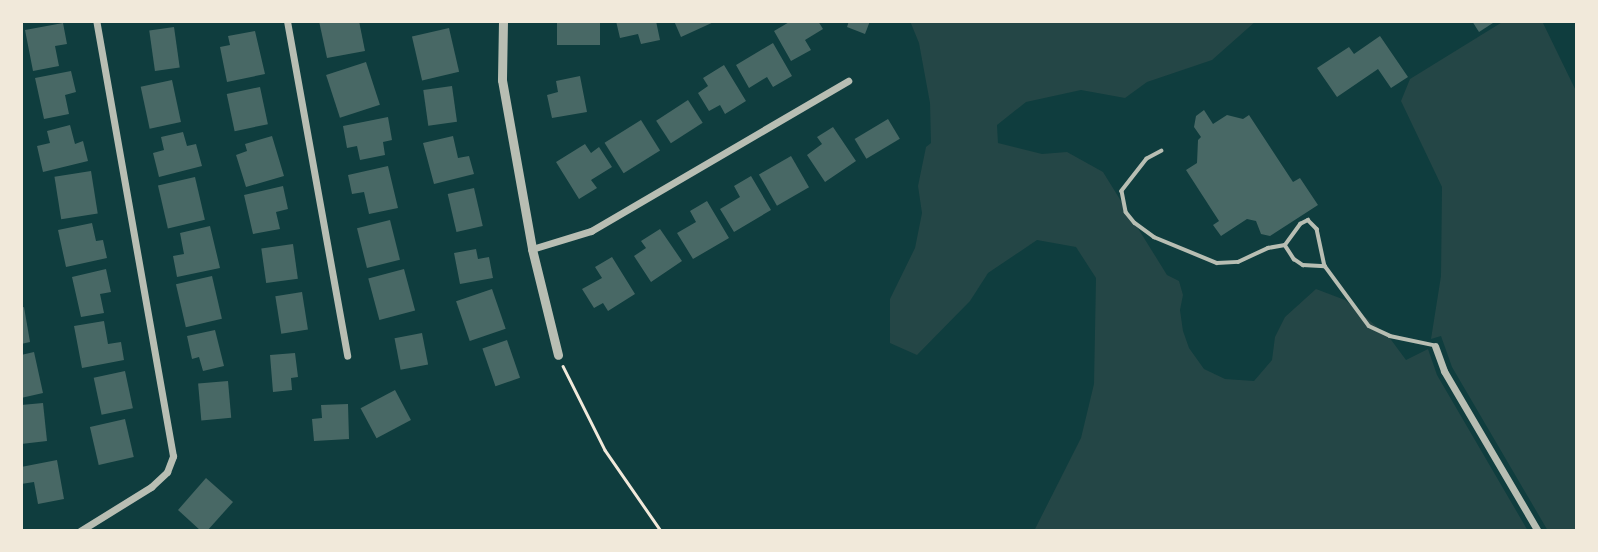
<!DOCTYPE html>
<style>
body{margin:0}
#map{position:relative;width:1598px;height:552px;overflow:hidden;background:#0f3d3e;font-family:"Open Sans",sans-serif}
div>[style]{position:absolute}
.green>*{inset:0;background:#244646}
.building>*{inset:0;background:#486865;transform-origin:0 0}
.path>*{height:2.5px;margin:-1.25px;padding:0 1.25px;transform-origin:1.25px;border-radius:1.25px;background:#f1e9da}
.service>*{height:3.5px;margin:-1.75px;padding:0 1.75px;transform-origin:1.75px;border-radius:1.75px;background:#b8beb3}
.minor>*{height:7px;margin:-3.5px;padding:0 3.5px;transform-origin:3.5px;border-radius:3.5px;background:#b8beb3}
.tertiary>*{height:9px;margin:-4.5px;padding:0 4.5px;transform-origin:4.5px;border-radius:4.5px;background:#b8beb3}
span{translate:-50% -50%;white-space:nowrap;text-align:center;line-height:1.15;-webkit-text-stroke:5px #f1e9da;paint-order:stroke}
.frame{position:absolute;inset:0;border:23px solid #f1e9da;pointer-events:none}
</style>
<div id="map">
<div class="green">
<div style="clip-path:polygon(910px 21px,1256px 21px,1212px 60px,1147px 82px,1125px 98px,1081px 90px,1026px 102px,997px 125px,998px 143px,1042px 154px,1067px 152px,1103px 172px,1167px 275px,1179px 281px,1183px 295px,1180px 310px,1183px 331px,1189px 348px,1204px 369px,1225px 379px,1254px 381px,1272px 360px,1275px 337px,1285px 317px,1316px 289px,1345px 300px,1389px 337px,1406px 360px,1428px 349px,1437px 375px,1528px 531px,1034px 531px,1081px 438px,1094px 384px,1096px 278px,1076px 247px,1037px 240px,988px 273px,970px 301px,917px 355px,890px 343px,890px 299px,915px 248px,922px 213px,918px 186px,926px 147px,931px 143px,930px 103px,919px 43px)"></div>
<div style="clip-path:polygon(1504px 21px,1542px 21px,1577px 93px,1577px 531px,1548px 531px,1452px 367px,1441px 336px,1431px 339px,1441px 276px,1442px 187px,1401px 101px,1410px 79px)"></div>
</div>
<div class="building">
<div style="clip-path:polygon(319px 21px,359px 21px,365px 51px,327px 58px)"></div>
<div style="left:557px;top:21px;width:43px;height:24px"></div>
<div style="clip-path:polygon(616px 21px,656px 21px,660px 40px,641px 44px,638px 34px,620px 38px)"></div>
<div style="clip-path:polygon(674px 21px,716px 21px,681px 37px)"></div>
<div style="clip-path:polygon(791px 21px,818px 21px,823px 29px,805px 40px,811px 50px,791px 61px,774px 31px)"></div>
<div style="clip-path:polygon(849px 21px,870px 21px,865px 34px,847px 27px)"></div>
<div style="clip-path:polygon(1472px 21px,1496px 21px,1479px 32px)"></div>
<div style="clip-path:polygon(63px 23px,67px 44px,55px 46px,59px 66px,33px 71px,25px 30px)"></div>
<div style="left:174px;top:27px;width:41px;height:25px;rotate:82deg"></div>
<div style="left:449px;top:28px;width:45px;height:38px;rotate:77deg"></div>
<div style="clip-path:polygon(255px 31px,265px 74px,227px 82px,220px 47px,230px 45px,228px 36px)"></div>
<div style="clip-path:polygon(1380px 36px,1408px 77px,1391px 88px,1378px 69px,1337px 97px,1317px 68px,1349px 47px,1354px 54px)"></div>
<div style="clip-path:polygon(773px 43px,792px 76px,773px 87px,767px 77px,749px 88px,736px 65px)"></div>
<div style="left:366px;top:62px;width:45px;height:42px;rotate:72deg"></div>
<div style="clip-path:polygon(724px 65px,746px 101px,725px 114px,720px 105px,709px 111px,698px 93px,708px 86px,703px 78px)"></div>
<div style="clip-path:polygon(71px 71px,76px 92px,65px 95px,69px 114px,44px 119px,35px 78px)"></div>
<div style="clip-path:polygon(580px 76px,587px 112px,552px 118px,547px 95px,558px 92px,556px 81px)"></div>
<div style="left:172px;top:80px;width:43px;height:32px;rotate:78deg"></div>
<div style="left:452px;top:86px;width:36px;height:29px;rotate:82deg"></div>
<div style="left:260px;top:87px;width:38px;height:34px;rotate:78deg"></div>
<div style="left:688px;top:100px;width:27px;height:38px;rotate:57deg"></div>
<div style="clip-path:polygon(1204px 110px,1213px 124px,1227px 115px,1243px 119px,1249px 115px,1293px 182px,1300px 178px,1318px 205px,1270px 236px,1261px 234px,1256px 221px,1247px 219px,1221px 236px,1213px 225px,1219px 221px,1186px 170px,1197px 163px,1198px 140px,1201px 137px,1194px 127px,1196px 116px)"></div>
<div style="clip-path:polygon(388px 117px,392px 140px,383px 142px,385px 155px,360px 160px,357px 146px,347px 148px,343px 126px)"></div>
<div style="left:888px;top:119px;width:23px;height:39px;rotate:59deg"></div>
<div style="left:641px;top:120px;width:36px;height:43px;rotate:58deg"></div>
<div style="clip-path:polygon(70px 125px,75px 144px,83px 141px,88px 161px,43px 172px,37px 146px,50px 143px,47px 131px)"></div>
<div style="clip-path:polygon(833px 127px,856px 161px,825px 182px,807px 155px,822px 144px,817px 137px)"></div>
<div style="clip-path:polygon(183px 132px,187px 146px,196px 144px,202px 166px,159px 177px,153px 153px,164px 150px,161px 137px)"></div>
<div style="clip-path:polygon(272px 136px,284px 176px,246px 187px,236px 155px,247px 151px,245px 144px)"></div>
<div style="clip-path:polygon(453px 136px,458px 158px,469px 156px,474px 174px,434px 184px,423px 143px)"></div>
<div style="clip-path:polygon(585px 144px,591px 153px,599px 147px,612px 167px,591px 180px,597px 188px,579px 199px,556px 162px)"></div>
<div style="left:791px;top:156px;width:36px;height:37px;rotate:60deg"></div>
<div style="clip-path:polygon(388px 166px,398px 208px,369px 214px,364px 192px,352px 194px,348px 175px)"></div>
<div style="left:91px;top:171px;width:43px;height:37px;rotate:81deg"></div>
<div style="clip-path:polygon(751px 176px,771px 210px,734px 232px,720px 209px,740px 197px,734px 186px)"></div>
<div style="left:195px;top:177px;width:44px;height:38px;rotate:77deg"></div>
<div style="clip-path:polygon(283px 186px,288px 209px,276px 212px,280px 229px,253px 234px,244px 195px)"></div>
<div style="left:474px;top:188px;width:39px;height:27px;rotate:77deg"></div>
<div style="clip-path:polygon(707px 201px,729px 238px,693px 259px,677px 233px,696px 222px,690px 211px)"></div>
<div style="left:390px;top:220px;width:41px;height:34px;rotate:76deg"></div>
<div style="clip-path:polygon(92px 223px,96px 241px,103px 240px,107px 258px,66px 267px,58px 230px)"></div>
<div style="clip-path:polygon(210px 226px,220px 268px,177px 277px,173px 256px,184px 254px,180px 233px)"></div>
<div style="clip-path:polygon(660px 229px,682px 261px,651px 282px,634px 256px,646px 248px,641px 241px)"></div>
<div style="left:293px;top:244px;width:35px;height:32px;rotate:82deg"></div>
<div style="clip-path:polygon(476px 249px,478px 259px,489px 257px,493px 278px,460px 284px,454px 253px)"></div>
<div style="clip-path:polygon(612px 257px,635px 294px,608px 311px,603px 303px,594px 308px,582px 289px,602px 278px,595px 267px)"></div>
<div style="clip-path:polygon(106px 269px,111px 292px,100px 294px,104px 313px,81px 317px,72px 277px)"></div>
<div style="left:404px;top:269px;width:43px;height:37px;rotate:75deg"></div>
<div style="left:212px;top:276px;width:44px;height:37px;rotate:77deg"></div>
<div style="left:492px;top:289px;width:42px;height:38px;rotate:71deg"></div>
<div style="left:302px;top:292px;width:38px;height:27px;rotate:81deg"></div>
<div style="clip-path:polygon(24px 307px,30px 342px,21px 344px,21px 308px)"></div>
<div style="clip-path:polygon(104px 321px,108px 344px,121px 342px,124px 360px,82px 368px,74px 326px)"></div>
<div style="clip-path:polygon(215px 330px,224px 366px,203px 371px,199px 357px,192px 359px,187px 336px)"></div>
<div style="left:422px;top:333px;width:32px;height:28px;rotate:79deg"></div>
<div style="left:507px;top:340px;width:40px;height:26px;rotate:71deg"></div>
<div style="clip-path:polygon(34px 352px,43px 393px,21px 398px,21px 355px)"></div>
<div style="clip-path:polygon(295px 353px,298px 377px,291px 378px,292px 390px,273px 392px,270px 355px)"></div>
<div style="left:125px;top:371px;width:38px;height:32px;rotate:78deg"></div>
<div style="left:228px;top:381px;width:37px;height:30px;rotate:85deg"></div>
<div style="left:395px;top:390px;width:34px;height:39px;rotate:62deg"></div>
<div style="clip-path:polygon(43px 403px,47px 441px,21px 444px,21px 405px)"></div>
<div style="clip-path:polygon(348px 404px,349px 439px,314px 441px,312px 419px,322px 418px,321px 405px)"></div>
<div style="left:125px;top:419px;width:39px;height:36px;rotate:77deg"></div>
<div style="clip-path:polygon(57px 460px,64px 499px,38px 504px,34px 482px,21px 484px,21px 467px)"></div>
<div style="clip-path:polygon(206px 478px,233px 502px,207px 531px,201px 531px,178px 510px)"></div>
</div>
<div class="path">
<div style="left:563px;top:366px;width:94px;rotate:63.4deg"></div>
<div style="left:605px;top:450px;width:98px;rotate:55.3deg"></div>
</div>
<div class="service">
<div style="left:1162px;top:151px;width:17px;rotate:152deg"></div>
<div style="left:1147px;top:159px;width:41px;rotate:128deg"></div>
<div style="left:1122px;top:191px;width:21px;rotate:79deg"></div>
<div style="left:1126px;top:212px;width:14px;rotate:51deg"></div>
<div style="left:1135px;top:223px;width:24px;rotate:36deg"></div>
<div style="left:1154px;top:237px;width:68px;rotate:22.4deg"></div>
<div style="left:1217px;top:263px;width:21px;rotate:-3deg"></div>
<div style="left:1238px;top:262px;width:33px;rotate:-25deg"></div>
<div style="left:1268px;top:248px;width:17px;rotate:-10deg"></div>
<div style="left:1285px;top:245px;width:26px;rotate:-54deg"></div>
<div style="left:1300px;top:224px;width:9px;rotate:-27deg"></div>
<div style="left:1308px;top:220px;width:13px;rotate:45deg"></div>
<div style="left:1317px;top:229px;width:38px;rotate:78deg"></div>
<div style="left:1325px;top:266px;width:74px;rotate:53.7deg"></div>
<div style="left:1369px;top:326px;width:23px;rotate:25deg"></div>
<div style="left:1390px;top:336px;width:44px;rotate:11.8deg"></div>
<div style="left:1285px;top:245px;width:17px;rotate:57deg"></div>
<div style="left:1294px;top:259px;width:11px;rotate:34deg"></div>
<div style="left:1303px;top:265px;width:22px;rotate:3deg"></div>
</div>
<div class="minor">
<div style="left:287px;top:21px;width:340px;rotate:79.8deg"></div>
<div style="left:532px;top:249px;width:62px;rotate:-17deg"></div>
<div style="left:591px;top:231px;width:298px;rotate:-30.3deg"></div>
<div style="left:1435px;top:346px;width:27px;rotate:70deg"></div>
<div style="left:1444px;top:371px;width:186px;rotate:59.6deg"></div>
<div style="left:80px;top:531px;width:84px;rotate:-31.8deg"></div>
<div style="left:151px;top:487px;width:22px;rotate:-43deg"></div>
<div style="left:167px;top:472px;width:17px;rotate:-69deg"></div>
<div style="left:173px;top:456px;width:442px;rotate:-100deg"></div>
</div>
<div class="tertiary">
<div style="left:503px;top:21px;width:59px;rotate:91deg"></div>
<div style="left:502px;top:80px;width:172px;rotate:79.9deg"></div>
<div style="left:532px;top:249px;width:109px;rotate:76.2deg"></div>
</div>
<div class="frame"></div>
</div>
